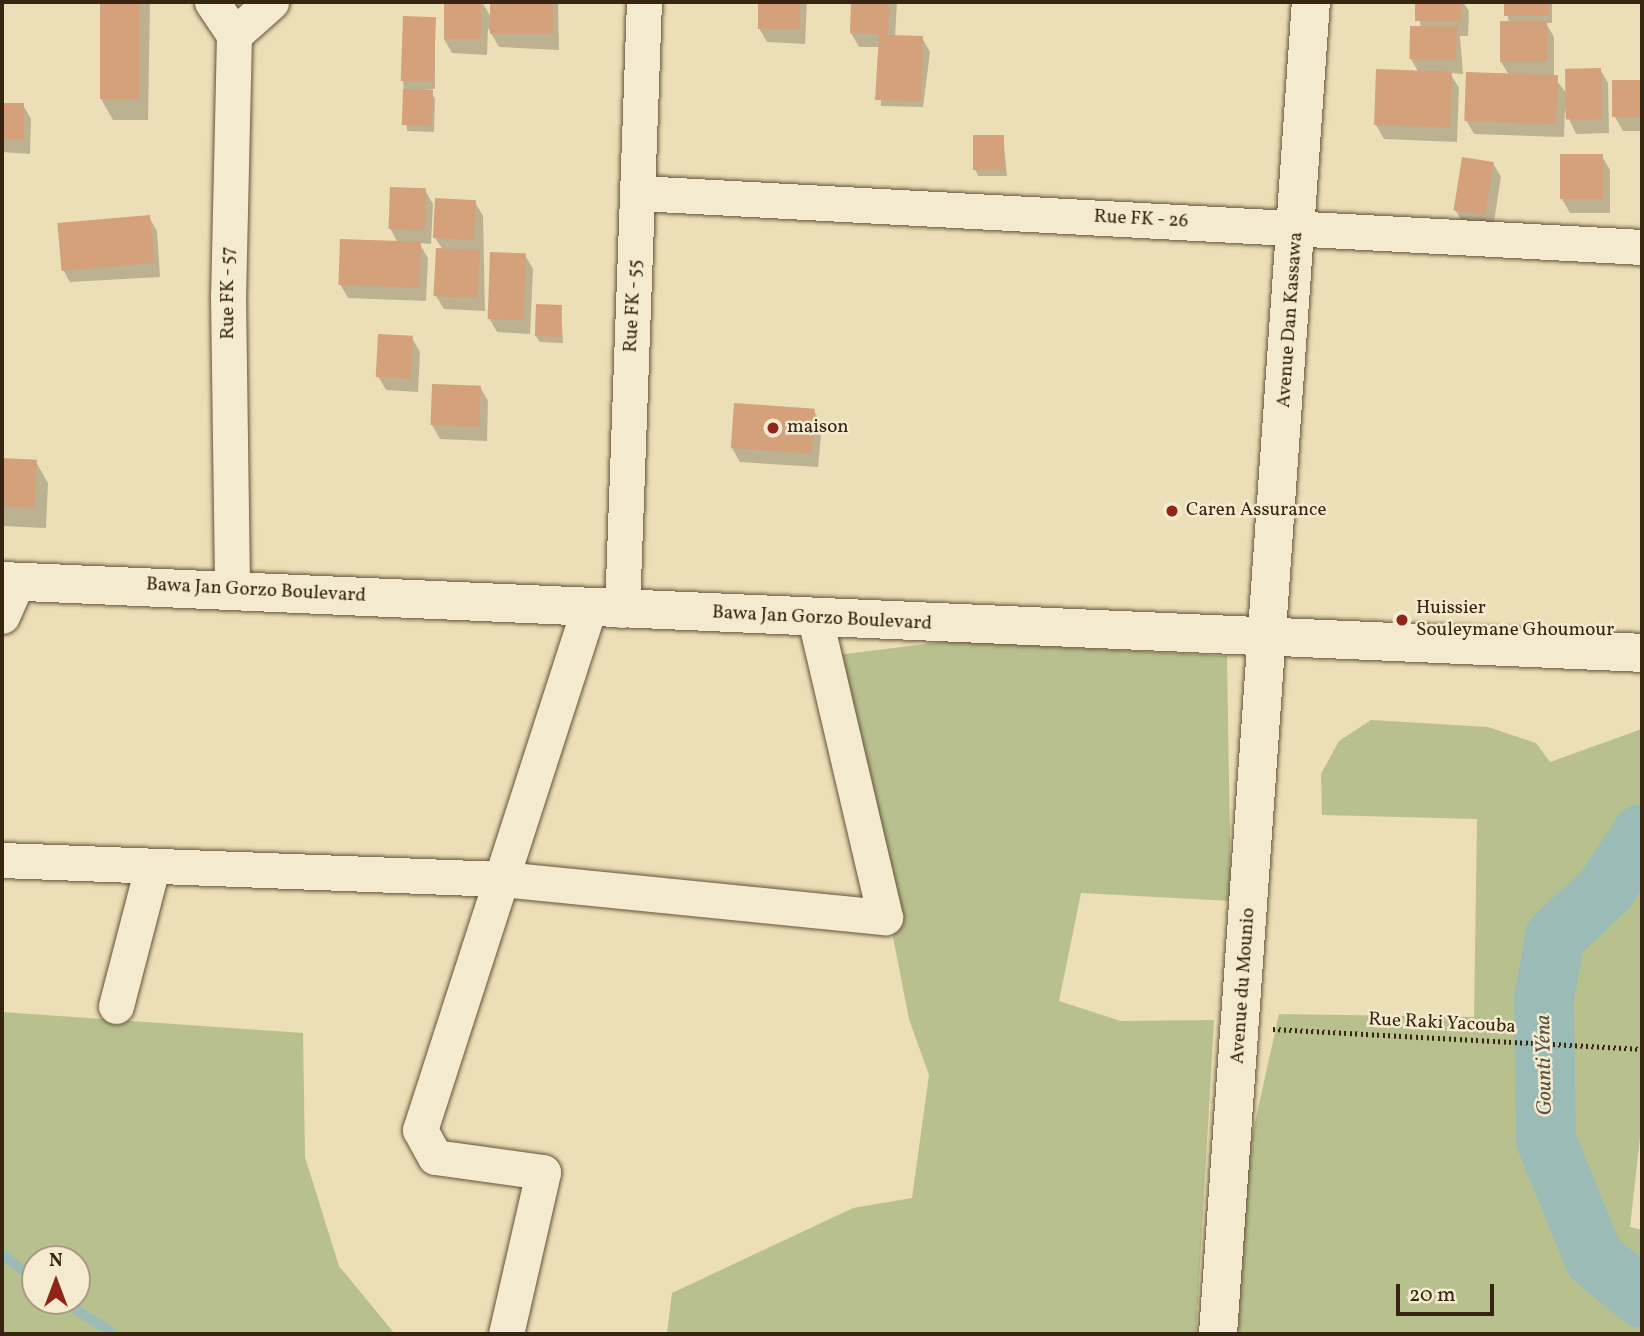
<!DOCTYPE html>
<meta charset="utf-8">
<style>
body{margin:0}
#map{position:relative;width:1644px;height:1336px;overflow:hidden;background:#ecdeb6;font-family:Vollkorn,serif}
div>[style]{position:absolute}
.green>*{inset:0;background:#b8c18e}
.shadow>*{inset:0;background:#0003}
.stream>*{height:10px;margin:-5px;padding:0 5px;transform-origin:5px;border-radius:5px;background:#9bbbb6}
.river>*{height:60px;margin:-30px;padding:0 30px;transform-origin:30px;border-radius:30px;background:#9bbbb6}
.building>*{inset:0;background:#d4a17b;transform-origin:0 0}
.path>*{height:4.5px;margin-top:-2.25px;transform-origin:0;background:repeating-linear-gradient(90deg,#382511 0 2px,transparent 0 5.5px)}
.roads{filter:drop-shadow(0 0 2px #65533a) drop-shadow(0 0 2px #65533a)}
.minor>*{height:35px;margin:-17.5px;padding:0 17.5px;transform-origin:17.5px;border-radius:17.5px;background:#f3ead0}
.tertiary>*{height:38px;margin:-19px;padding:0 19px;transform-origin:19px;border-radius:19px;background:#f3ead0}
.secondary>*{height:38px;margin:-19px;padding:0 19px;transform-origin:19px;border-radius:19px;background:#f3ead0}
.dots>*{width:19px;height:19px;translate:-50% -50%;box-sizing:border-box;border:4px solid #f3ead0;border-radius:50%}
span{translate:-50% -50%;white-space:nowrap;text-align:center;line-height:1.15;-webkit-text-stroke:5px #f3ead0;paint-order:stroke}
.street-label{font-size:19px;color:#382511}
.poi-label{font-size:19px;color:#382511}
.left{translate:0 -50%;text-align:left}
.water-label{font-size:21px;color:#565243;font-style:italic}
.frame{position:absolute;inset:0;border:4px solid #382511;pointer-events:none}
.north{position:absolute;left:21px;top:1245px;width:70px;height:70px;box-sizing:border-box;background:#f3ead0;border:2px solid #a89b84;border-radius:50%;rotate:0deg;font-size:19px;font-weight:700;line-height:28px;text-align:center;color:#382511}
.north::after{content:'';display:block;margin:auto;width:24px;height:32px;background:#8f2418;clip-path:polygon(50% 0,100% 100%,50% 72%,0 100%)}
.scale{position:absolute;left:1396px;top:1284px;width:98px;height:32px;box-sizing:border-box;border:4px solid #382511;border-top:0;padding-left:9px;font-size:21px;line-height:24px;white-space:nowrap;color:#382511;-webkit-text-stroke:5px #f3ead0;paint-order:stroke}
</style>
<div id="map">
<div class="green">
<div style="clip-path:polygon(949px 641px,1227px 656px,1231px 901px,1081px 893px,1059px 1001px,1121px 1021px,1214px 1020px,1196px 1334px,667px 1334px,672px 1293px,853px 1208px,912px 1198px,929px 1075px,909px 1019px,838px 655px)"></div>
<div style="clip-path:polygon(1371px 720px,1488px 727px,1536px 743px,1550px 762px,1642px 729px,1642px 1120px,1630px 1227px,1642px 1230px,1642px 1334px,1240px 1334px,1221px 1276px,1279px 1014px,1474px 1017px,1477px 819px,1322px 815px,1321px 774px,1339px 741px)"></div>
<div style="clip-path:polygon(evenodd,2px 1012px,303px 1033px,305px 1157px,339px 1266px,395px 1334px,2px 1334px,2px 1012px,35px 1259px,77px 1259px,77px 1301px,35px 1301px,35px 1259px)"></div>
</div>
<div class="shadow">
<div style="clip-path:polygon(102px 2px,150px 2px,148px 120px,113px 120px,101px 99px)"></div>
<div style="clip-path:polygon(446px 2px,482px 2px,491px 17px,492px 2px,558px 2px,559px 50px,499px 47px,488px 28px,487px 55px,452px 53px,444px 39px)"></div>
<div style="clip-path:polygon(760px 2px,807px 2px,805px 44px,767px 42px,759px 28px)"></div>
<div style="clip-path:polygon(853px 2px,897px 2px,895px 37px,922px 38px,930px 52px,923px 107px,881px 106px,880px 47px,859px 47px,851px 33px)"></div>
<div style="clip-path:polygon(1417px 2px,1463px 2px,1469px 11px,1468px 36px,1460px 36px,1463px 74px,1450px 73px,1459px 88px,1457px 142px,1384px 139px,1376px 125px,1419px 73px,1411px 59px,1421px 28px)"></div>
<div style="clip-path:polygon(1505px 2px,1552px 2px,1552px 23px,1546px 23px,1554px 37px,1554px 77px,1567px 94px,1600px 69px,1608px 83px,1609px 133px,1576px 134px,1565px 110px,1564px 137px,1474px 134px,1466px 120px,1509px 75px,1501px 62px,1509px 22px)"></div>
<div style="clip-path:polygon(435px 18px,435px 89px,412px 91px,431px 92px,435px 99px,434px 132px,407px 131px,403px 81px)"></div>
<div style="clip-path:polygon(1642px 82px,1642px 131px,1623px 131px,1615px 117px,1614px 83px)"></div>
<div style="clip-path:polygon(2px 104px,23px 105px,31px 119px,30px 154px,2px 152px)"></div>
<div style="clip-path:polygon(1003px 136px,1007px 176px,978px 176px,975px 169px)"></div>
<div style="clip-path:polygon(1602px 156px,1610px 170px,1610px 213px,1570px 213px,1562px 199px)"></div>
<div style="clip-path:polygon(1493px 163px,1501px 177px,1493px 228px,1464px 224px,1455px 210px)"></div>
<div style="clip-path:polygon(425px 190px,433px 204px,431px 244px,419px 243px,428px 258px,426px 301px,348px 298px,340px 284px,398px 243px,390px 228px)"></div>
<div style="clip-path:polygon(475px 202px,483px 216px,485px 311px,444px 309px,436px 296px,443px 250px,435px 238px)"></div>
<div style="clip-path:polygon(149px 217px,157px 231px,160px 277px,70px 282px,62px 268px)"></div>
<div style="clip-path:polygon(525px 255px,533px 269px,530px 334px,497px 332px,489px 318px)"></div>
<div style="clip-path:polygon(561px 307px,563px 343px,540px 342px,536px 336px)"></div>
<div style="clip-path:polygon(412px 338px,420px 352px,418px 392px,386px 390px,378px 376px)"></div>
<div style="clip-path:polygon(480px 387px,488px 401px,487px 441px,440px 439px,432px 425px)"></div>
<div style="clip-path:polygon(814px 411px,822px 425px,818px 467px,740px 462px,732px 448px)"></div>
<div style="clip-path:polygon(2px 460px,36px 462px,48px 483px,46px 528px,2px 526px)"></div>
</div>
<div class="stream">
<div style="left:2px;top:1254px;width:42px;rotate:38.2deg"></div>
<div style="left:63px;top:1301px;width:61px;rotate:32.9deg"></div>
</div>
<div class="river">
<div style="left:1642px;top:834px;width:66px;rotate:123.2deg"></div>
<div style="left:1606px;top:889px;width:70px;rotate:136.7deg"></div>
<div style="left:1555px;top:937px;width:63px;rotate:100.1deg"></div>
<div style="left:1544px;top:999px;width:141px;rotate:89.2deg"></div>
<div style="left:1546px;top:1140px;width:127px;rotate:67.9deg"></div>
<div style="left:1594px;top:1258px;width:62px;rotate:39.8deg"></div>
</div>
<div class="building">
<div style="left:100px;top:2px;width:39px;height:97px"></div>
<div style="left:444px;top:2px;width:37px;height:37px"></div>
<div style="left:490px;top:2px;width:63px;height:32px"></div>
<div style="left:758px;top:2px;width:42px;height:27px"></div>
<div style="clip-path:polygon(851px 2px,889px 2px,888px 35px,923px 36px,921px 101px,875px 100px,879px 34px,850px 33px)"></div>
<div style="left:1415px;top:2px;width:46px;height:19px"></div>
<div style="left:1504px;top:2px;width:45px;height:14px"></div>
<div style="left:403px;top:16px;width:33px;height:65px;rotate:2deg"></div>
<div style="left:1500px;top:21px;width:47px;height:41px"></div>
<div style="left:1410px;top:26px;width:47px;height:33px;rotate:1deg"></div>
<div style="left:1601px;top:68px;width:51px;height:36px;rotate:89deg"></div>
<div style="left:1376px;top:69px;width:76px;height:56px;rotate:2deg"></div>
<div style="left:1466px;top:72px;width:92px;height:49px;rotate:2deg"></div>
<div style="left:1642px;top:80px;width:37px;height:30px;rotate:90deg"></div>
<div style="left:403px;top:89px;width:30px;height:36px;rotate:2deg"></div>
<div style="left:2px;top:103px;width:22px;height:36px"></div>
<div style="left:973px;top:135px;width:31px;height:35px"></div>
<div style="left:1560px;top:154px;width:43px;height:45px"></div>
<div style="left:1462px;top:157px;width:32px;height:54px;rotate:9deg"></div>
<div style="left:390px;top:187px;width:36px;height:42px;rotate:2deg"></div>
<div style="left:435px;top:198px;width:41px;height:40px;rotate:3deg"></div>
<div style="left:150px;top:215px;width:48px;height:93px;rotate:85deg"></div>
<div style="left:340px;top:239px;width:81px;height:46px;rotate:2deg"></div>
<div style="left:436px;top:248px;width:44px;height:48px;rotate:3deg"></div>
<div style="left:490px;top:252px;width:36px;height:67px;rotate:2deg"></div>
<div style="left:536px;top:304px;width:26px;height:32px;rotate:2deg"></div>
<div style="left:378px;top:334px;width:35px;height:43px;rotate:3deg"></div>
<div style="left:432px;top:384px;width:49px;height:41px;rotate:2deg"></div>
<div style="left:734px;top:403px;width:81px;height:45px;rotate:4deg"></div>
<div style="left:2px;top:458px;width:35px;height:48px;rotate:3deg"></div>
</div>
<div class="path">
<div style="left:1273px;top:1029px;width:370px;rotate:3.1deg"></div>
</div>
<div class="roads">
<div class="minor">
<div style="left:212px;top:2px;width:40px;rotate:56deg"></div>
<div style="left:234px;top:35px;width:261px;rotate:91.3deg"></div>
<div style="left:228px;top:296px;width:294px;rotate:89.2deg"></div>
<div style="left:234px;top:35px;width:50px;rotate:-41.7deg"></div>
<div style="left:639px;top:193px;width:1004px;rotate:3.08deg"></div>
<div style="left:622px;top:610px;width:608px;rotate:-87.93deg"></div>
<div style="left:2px;top:616px;width:36px;rotate:-66deg"></div>
<div style="left:2px;top:860px;width:500px;rotate:2.18deg"></div>
<div style="left:502px;top:879px;width:385px;rotate:5.7deg"></div>
<div style="left:885px;top:917px;width:307px;rotate:-103.2deg"></div>
<div style="left:116px;top:1006px;width:143px;rotate:-75.4deg"></div>
<div style="left:506px;top:1334px;width:166px;rotate:-77.1deg"></div>
<div style="left:543px;top:1172px;width:109px;rotate:-172.1deg"></div>
<div style="left:435px;top:1157px;width:31px;rotate:-119deg"></div>
<div style="left:420px;top:1130px;width:549px;rotate:-72.06deg"></div>
</div>
<div class="tertiary">
<div style="left:1218px;top:1334px;width:1335px;rotate:-86.01deg"></div>
</div>
<div class="secondary">
<div style="left:2px;top:581px;width:1642px;rotate:2.51deg"></div>
</div>
</div>
<div class="dots">
<div style="left:773px;top:428px;background:#8f2418"></div>
<div style="left:1172px;top:511px;background:#8f2418"></div>
<div style="left:1402px;top:620px;background:#8f2418"></div>
</div>
<div class="street-label">
<span style="left:1141px;top:220px;rotate:3deg">Rue FK - 26</span>
<span style="left:229px;top:293px;rotate:-90deg">Rue FK - 57</span>
<span style="left:634px;top:306px;rotate:-87deg">Rue FK - 55</span>
<span style="left:1291px;top:320px;rotate:-86deg">Avenue Dan Kassawa</span>
<span style="left:256px;top:591px;rotate:3deg">Bawa Jan Gorzo Boulevard</span>
<span style="left:822px;top:619px;rotate:3deg">Bawa Jan Gorzo Boulevard</span>
<span style="left:1244px;top:986px;rotate:-86deg">Avenue du Mounio</span>
<span style="left:1442px;top:1024px;rotate:3deg">Rue Raki Yacouba</span>
</div>
<div class="poi-label">
<span class="left" style="left:787px;top:428px">maison</span>
<span class="left" style="left:1186px;top:511px">Caren Assurance</span>
<span class="left" style="left:1416px;top:620px">Huissier<br>Souleymane Ghoumour</span>
</div>
<div class="water-label">
<span style="left:1545px;top:1065px;rotate:-91deg">Gounti Yéna</span>
</div>
<div class="frame"></div>
<div class="north">N</div>
<div class="scale">20 m</div>
</div>
